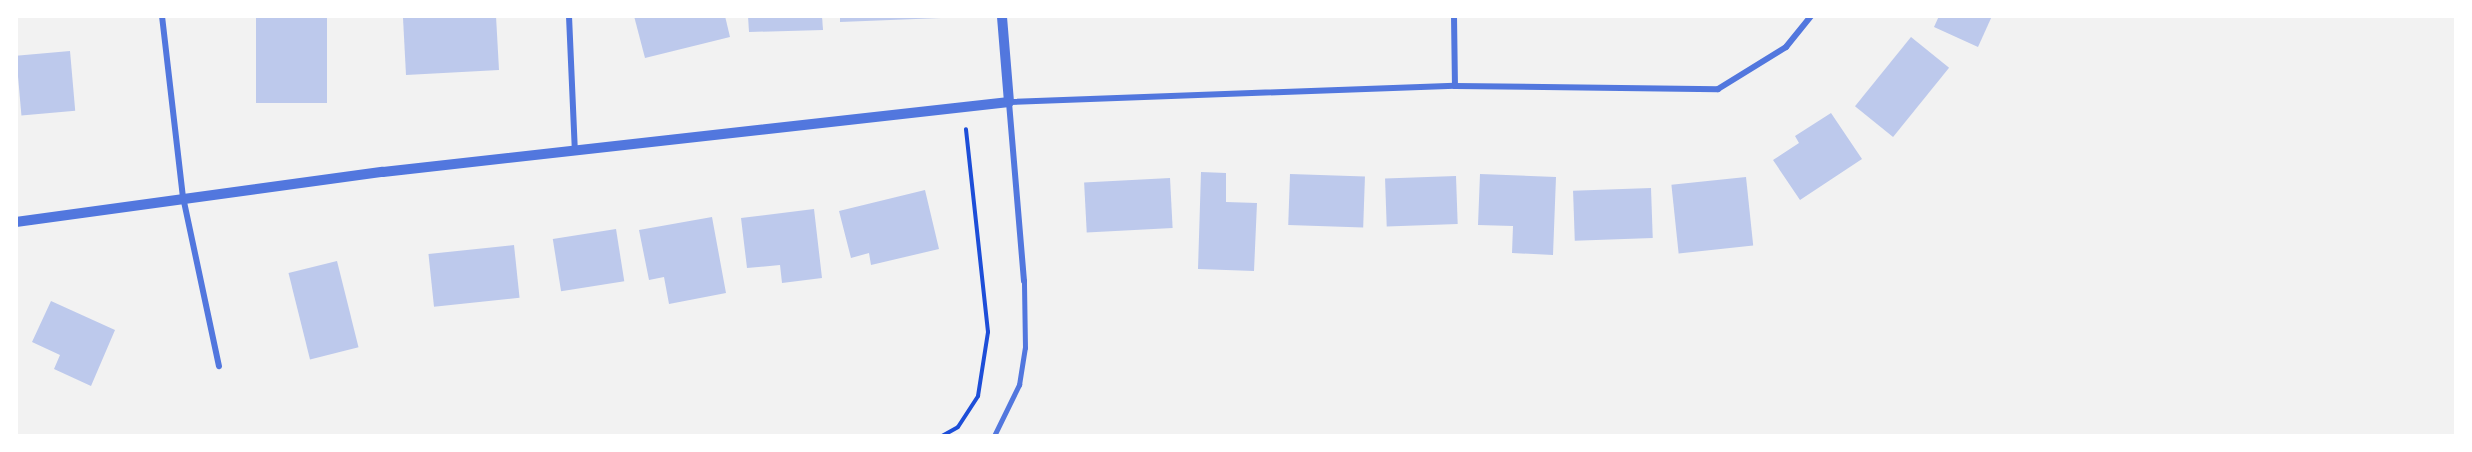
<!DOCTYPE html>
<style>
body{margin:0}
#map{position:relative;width:2472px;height:452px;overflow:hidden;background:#f2f2f2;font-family:"Varela Round",sans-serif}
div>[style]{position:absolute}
.building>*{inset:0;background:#bdc9ec;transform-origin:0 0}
.path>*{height:4px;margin:-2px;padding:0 2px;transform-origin:2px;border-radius:2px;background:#1d4ed8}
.service>*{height:4.5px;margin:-2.25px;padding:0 2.25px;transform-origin:2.25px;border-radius:2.25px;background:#5277de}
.minor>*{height:6px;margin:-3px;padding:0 3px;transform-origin:3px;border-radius:3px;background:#5277de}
.tertiary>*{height:10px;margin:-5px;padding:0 5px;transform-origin:5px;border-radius:5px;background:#5277de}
span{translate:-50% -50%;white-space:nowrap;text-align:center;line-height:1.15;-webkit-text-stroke:4.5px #fff;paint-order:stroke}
.frame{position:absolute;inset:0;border:18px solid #fff;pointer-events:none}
</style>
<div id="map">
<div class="building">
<div style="left:256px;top:16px;width:71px;height:87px"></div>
<div style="clip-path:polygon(431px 16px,496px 16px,499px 70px,406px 75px,403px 18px)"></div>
<div style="clip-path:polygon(634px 16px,725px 16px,730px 37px,645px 58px)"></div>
<div style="clip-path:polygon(748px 16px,822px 16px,823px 30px,749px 32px)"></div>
<div style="clip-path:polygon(840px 16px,941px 16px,941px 18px,840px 22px)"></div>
<div style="clip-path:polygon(1939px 16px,1992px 16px,1978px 47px,1934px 27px)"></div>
<div style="left:1911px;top:37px;width:49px;height:89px;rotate:39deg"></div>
<div style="left:70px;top:51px;width:60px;height:54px;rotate:85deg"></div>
<div style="clip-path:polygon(1831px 113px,1862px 159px,1800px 200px,1773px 160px,1799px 143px,1795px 136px)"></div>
<div style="clip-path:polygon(1201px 172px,1226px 173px,1226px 202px,1257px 203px,1254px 271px,1198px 269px)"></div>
<div style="left:1290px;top:174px;width:75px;height:51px;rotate:2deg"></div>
<div style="clip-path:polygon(1480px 174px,1556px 177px,1553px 255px,1512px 253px,1513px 226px,1478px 225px)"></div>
<div style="left:1456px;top:176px;width:48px;height:71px;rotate:88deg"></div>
<div style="left:1746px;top:177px;width:69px;height:75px;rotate:84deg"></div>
<div style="left:1170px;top:178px;width:50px;height:86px;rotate:87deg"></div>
<div style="left:1651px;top:188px;width:50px;height:78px;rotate:88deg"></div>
<div style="clip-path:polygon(925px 190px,939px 249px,871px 265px,869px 253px,851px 258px,839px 211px)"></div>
<div style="clip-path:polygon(814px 209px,822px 278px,782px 283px,780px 265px,747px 268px,741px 218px)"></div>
<div style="clip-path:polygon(712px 217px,726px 293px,669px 304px,664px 277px,649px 280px,639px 230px)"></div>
<div style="left:616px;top:229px;width:53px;height:64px;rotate:81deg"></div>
<div style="left:514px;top:245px;width:53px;height:86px;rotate:84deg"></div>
<div style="left:337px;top:261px;width:89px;height:50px;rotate:76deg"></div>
<div style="clip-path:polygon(51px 301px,115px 330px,91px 386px,54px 369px,60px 355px,32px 342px)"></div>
</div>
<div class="path">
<div style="left:942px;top:436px;width:18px;rotate:-29deg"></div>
<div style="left:958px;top:427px;width:37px;rotate:-57deg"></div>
<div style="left:978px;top:396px;width:65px;rotate:-81.1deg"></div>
<div style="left:988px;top:332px;width:204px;rotate:-96.2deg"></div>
</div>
<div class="service">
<div style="left:994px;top:436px;width:57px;rotate:-63.9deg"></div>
<div style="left:1019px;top:385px;width:37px;rotate:-81deg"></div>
<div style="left:1025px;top:348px;width:67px;rotate:-90.9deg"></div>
</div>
<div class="minor">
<div style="left:162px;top:16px;width:182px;rotate:83.4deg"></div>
<div style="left:183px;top:197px;width:173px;rotate:78deg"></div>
<div style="left:569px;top:16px;width:136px;rotate:87.5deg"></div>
<div style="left:1454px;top:16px;width:70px;rotate:89.2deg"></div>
<div style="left:1024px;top:281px;width:180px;rotate:-94.8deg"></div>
<div style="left:1009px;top:102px;width:446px;rotate:-2.1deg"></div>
<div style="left:1455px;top:86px;width:263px;rotate:0.7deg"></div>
<div style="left:1718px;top:89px;width:80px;rotate:-31.7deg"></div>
<div style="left:1786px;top:47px;width:40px;rotate:-51deg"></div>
</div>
<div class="tertiary">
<div style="left:16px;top:222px;width:370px;rotate:-7.8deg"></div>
<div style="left:383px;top:172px;width:630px;rotate:-6.38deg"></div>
<div style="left:1009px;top:102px;width:86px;rotate:-94.7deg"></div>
</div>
<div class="frame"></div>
</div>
